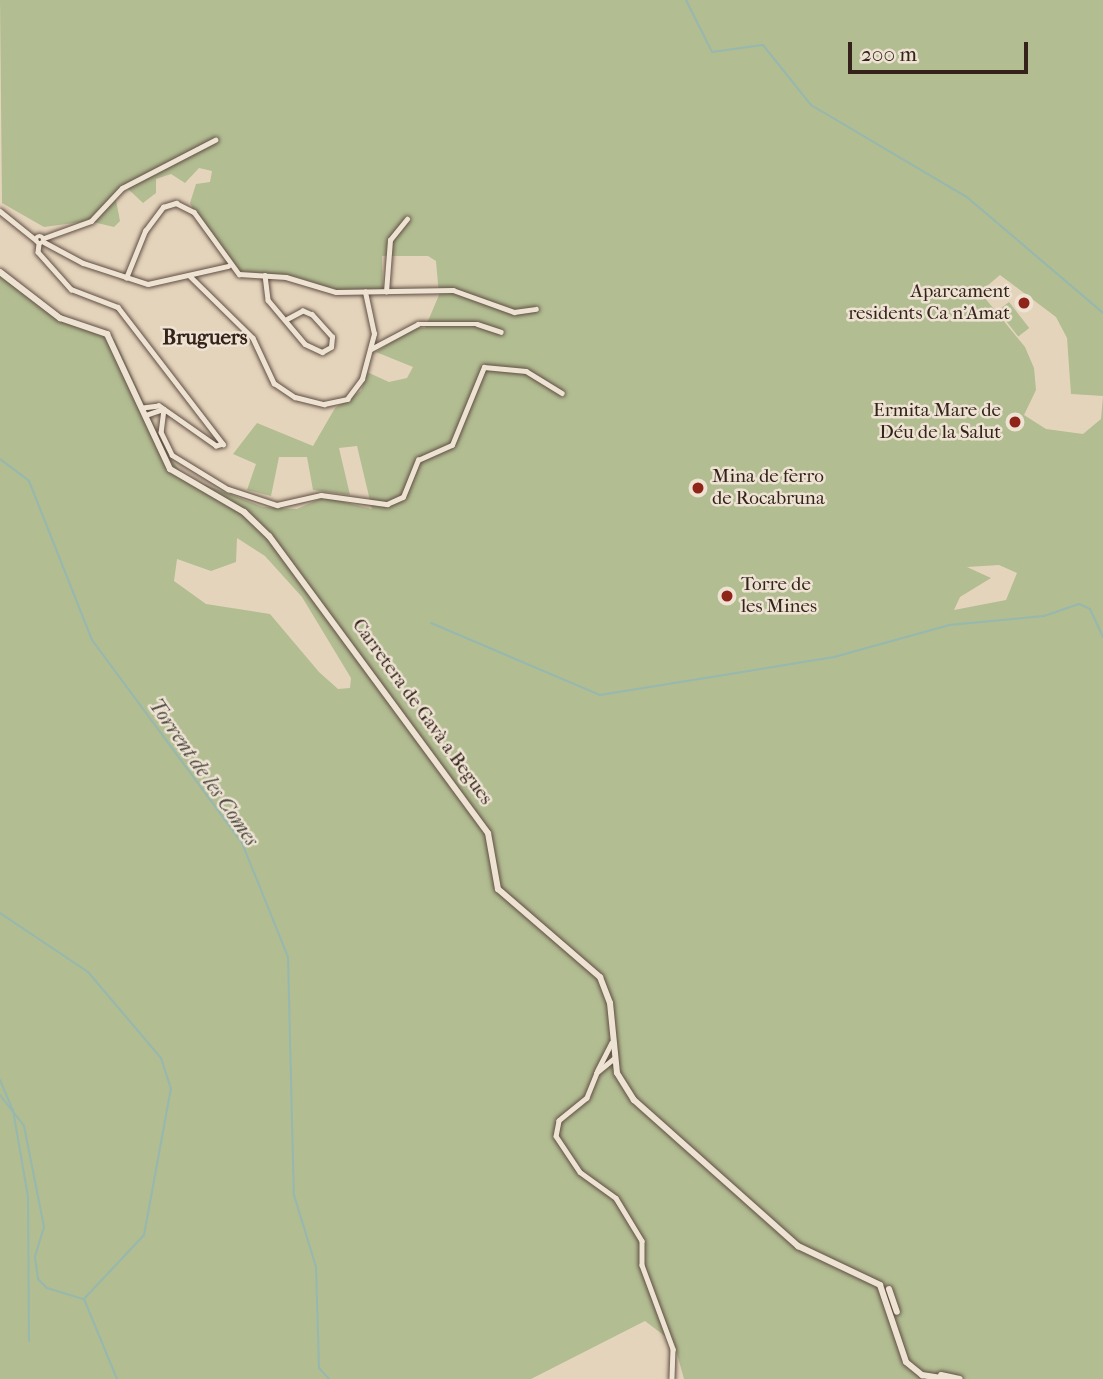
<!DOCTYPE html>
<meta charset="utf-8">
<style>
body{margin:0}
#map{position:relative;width:1103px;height:1379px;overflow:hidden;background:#e5d4bc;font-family:"IM FELL French Canon",serif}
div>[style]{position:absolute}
.green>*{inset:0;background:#b2bd92;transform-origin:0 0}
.stream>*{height:2px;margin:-1px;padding:0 1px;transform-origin:1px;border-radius:1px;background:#96b8af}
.roads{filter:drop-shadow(0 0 2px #604e43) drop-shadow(0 0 2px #604e43)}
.minor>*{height:4.5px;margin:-2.25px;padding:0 2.25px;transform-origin:2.25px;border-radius:2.25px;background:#eee3d3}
.minor>.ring{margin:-2.25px;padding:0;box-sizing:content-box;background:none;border:4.5px solid #eee3d3;border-radius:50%}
.secondary>*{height:6px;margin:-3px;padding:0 3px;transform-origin:3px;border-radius:3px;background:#eee3d3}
.dots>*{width:19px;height:19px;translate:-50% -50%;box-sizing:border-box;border:4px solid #eee3d3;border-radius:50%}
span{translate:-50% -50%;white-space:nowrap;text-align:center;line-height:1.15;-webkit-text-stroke:5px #eee3d3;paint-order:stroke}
.poi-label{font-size:19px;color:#34221b}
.right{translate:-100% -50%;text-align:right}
.left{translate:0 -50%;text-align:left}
.street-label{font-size:19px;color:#34221b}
.neighbourhood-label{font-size:21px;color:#34221b;font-weight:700}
.water-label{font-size:21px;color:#4c4840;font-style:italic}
.scale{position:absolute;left:848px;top:42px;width:180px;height:32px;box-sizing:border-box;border:4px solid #34221b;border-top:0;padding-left:9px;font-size:21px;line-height:24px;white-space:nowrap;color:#34221b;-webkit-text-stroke:5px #eee3d3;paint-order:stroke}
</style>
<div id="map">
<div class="green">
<div style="clip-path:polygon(evenodd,0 0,1103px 0,1103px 1379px,684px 1379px,674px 1343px,645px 1321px,531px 1379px,0 1379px,0 270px,48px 308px,115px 340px,169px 457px,185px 477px,263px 507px,297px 509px,324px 497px,372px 509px,357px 446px,339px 448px,350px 495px,313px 490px,307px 457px,279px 457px,271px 496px,247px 490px,256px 464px,233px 454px,257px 423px,313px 446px,335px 408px,361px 391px,367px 372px,389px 382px,407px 378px,413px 367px,376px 352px,413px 328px,425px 328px,439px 295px,436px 261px,428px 256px,382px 256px,383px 290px,339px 291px,293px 276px,238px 271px,209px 239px,190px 203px,196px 184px,210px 182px,212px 171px,199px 168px,185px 183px,171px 174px,156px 179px,156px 193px,143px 203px,126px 187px,115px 195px,120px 221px,114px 227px,89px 221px,44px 227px,2px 203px,0 0,1000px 275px,1056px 317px,1067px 338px,1071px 394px,1103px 396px,1101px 419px,1083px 434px,1046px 429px,1024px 415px,1036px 390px,1034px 368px,1025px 347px,980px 292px,1000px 275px,0 0,237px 538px,265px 556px,302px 597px,351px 678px,350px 688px,338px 689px,319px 672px,270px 614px,206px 604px,174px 581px,177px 559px,211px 571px,236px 562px,237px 538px,0 0,999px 565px,1017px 573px,1006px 600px,954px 610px,960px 597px,991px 578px,967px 567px,999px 565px)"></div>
<div style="left:1009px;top:302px;width:33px;height:14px;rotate:52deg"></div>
</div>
<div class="stream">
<div style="left:686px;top:0;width:58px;rotate:63.4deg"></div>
<div style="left:712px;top:52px;width:51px;rotate:-7.8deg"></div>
<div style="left:763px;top:45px;width:77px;rotate:51.3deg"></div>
<div style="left:811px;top:105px;width:182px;rotate:30.6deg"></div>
<div style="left:968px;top:198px;width:177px;rotate:40.4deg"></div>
<div style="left:0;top:459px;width:36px;rotate:37deg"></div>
<div style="left:29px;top:481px;width:171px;rotate:68.4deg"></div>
<div style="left:92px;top:640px;width:252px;rotate:53.5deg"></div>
<div style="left:242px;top:843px;width:123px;rotate:68deg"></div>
<div style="left:288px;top:957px;width:238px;rotate:88.6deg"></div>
<div style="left:294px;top:1195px;width:75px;rotate:73deg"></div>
<div style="left:316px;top:1267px;width:101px;rotate:88.3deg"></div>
<div style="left:319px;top:1368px;width:15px;rotate:48deg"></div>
<div style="left:431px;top:623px;width:184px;rotate:23.1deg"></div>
<div style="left:600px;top:695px;width:237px;rotate:-9.2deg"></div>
<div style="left:834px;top:657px;width:119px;rotate:-15.5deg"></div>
<div style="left:949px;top:625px;width:95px;rotate:-5.4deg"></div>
<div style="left:1044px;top:616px;width:37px;rotate:-19deg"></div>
<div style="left:1079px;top:604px;width:12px;rotate:24deg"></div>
<div style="left:1090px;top:609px;width:31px;rotate:65deg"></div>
<div style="left:0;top:913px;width:106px;rotate:33.8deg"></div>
<div style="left:88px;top:972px;width:113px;rotate:49.7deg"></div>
<div style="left:161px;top:1058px;width:32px;rotate:72deg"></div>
<div style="left:171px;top:1088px;width:149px;rotate:100.4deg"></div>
<div style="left:144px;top:1235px;width:88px;rotate:133.2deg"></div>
<div style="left:0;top:1080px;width:33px;rotate:67deg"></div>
<div style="left:13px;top:1110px;width:88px;rotate:80.2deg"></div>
<div style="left:28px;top:1197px;width:144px;rotate:89.6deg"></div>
<div style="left:0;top:1095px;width:39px;rotate:52deg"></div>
<div style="left:24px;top:1126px;width:103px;rotate:78.8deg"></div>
<div style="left:44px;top:1227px;width:31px;rotate:107deg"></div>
<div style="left:35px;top:1257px;width:22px;rotate:82deg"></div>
<div style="left:38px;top:1279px;width:13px;rotate:45deg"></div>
<div style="left:47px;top:1288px;width:39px;rotate:17deg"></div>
<div style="left:84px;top:1299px;width:87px;rotate:67.6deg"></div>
</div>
<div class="roads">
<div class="minor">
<div style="left:0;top:211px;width:46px;rotate:38.9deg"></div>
<div class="ring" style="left:36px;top:236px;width:3.5px;height:3.5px"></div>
<div style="left:44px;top:238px;width:50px;rotate:-19.9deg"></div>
<div style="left:91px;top:221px;width:45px;rotate:-46.8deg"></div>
<div style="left:122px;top:188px;width:105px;rotate:-27.3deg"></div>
<div style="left:44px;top:242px;width:44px;rotate:28.3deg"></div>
<div style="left:83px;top:263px;width:68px;rotate:17.9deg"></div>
<div style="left:148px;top:284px;width:82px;rotate:-12.7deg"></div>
<div style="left:39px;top:244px;width:8px;rotate:97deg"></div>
<div style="left:38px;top:252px;width:50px;rotate:48.3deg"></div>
<div style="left:71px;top:289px;width:50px;rotate:21deg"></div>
<div style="left:118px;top:307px;width:173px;rotate:52.5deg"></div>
<div style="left:223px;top:444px;width:7px;rotate:164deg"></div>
<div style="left:216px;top:446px;width:70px;rotate:-144.9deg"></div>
<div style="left:159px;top:406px;width:16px;rotate:173deg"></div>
<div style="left:265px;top:275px;width:25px;rotate:83deg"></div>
<div style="left:268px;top:300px;width:57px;rotate:49.9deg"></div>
<div style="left:305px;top:344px;width:19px;rotate:25deg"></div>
<div style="left:322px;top:352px;width:10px;rotate:-29deg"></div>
<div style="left:331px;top:347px;width:10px;rotate:-84deg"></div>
<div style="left:332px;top:337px;width:30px;rotate:-132deg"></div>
<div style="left:312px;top:315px;width:10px;rotate:-156deg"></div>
<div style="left:303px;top:311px;width:17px;rotate:152deg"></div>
<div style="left:190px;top:276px;width:88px;rotate:44.5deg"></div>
<div style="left:253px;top:338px;width:50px;rotate:65deg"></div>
<div style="left:274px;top:383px;width:25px;rotate:34deg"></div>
<div style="left:295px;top:397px;width:30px;rotate:14deg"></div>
<div style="left:324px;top:404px;width:24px;rotate:-12deg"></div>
<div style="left:347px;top:399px;width:25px;rotate:-53deg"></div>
<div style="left:362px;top:379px;width:47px;rotate:-75.1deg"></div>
<div style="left:374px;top:334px;width:43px;rotate:-102.1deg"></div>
<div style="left:126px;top:278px;width:51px;rotate:-68deg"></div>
<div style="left:145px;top:231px;width:30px;rotate:-53deg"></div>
<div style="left:163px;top:207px;width:14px;rotate:-17deg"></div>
<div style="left:176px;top:203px;width:20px;rotate:27deg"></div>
<div style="left:194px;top:212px;width:77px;rotate:54deg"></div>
<div style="left:239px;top:274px;width:47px;rotate:3.7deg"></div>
<div style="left:286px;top:277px;width:52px;rotate:16.7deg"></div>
<div style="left:336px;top:292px;width:117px;rotate:-1deg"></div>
<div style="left:453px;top:290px;width:65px;rotate:19.8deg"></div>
<div style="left:514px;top:312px;width:22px;rotate:-8deg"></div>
<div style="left:386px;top:292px;width:52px;rotate:-85.6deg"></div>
<div style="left:390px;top:240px;width:27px;rotate:-51deg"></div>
<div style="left:371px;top:349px;width:53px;rotate:-28deg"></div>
<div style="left:418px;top:324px;width:59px"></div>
<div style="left:477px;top:324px;width:25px;rotate:18deg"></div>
<div style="left:164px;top:409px;width:23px;rotate:97deg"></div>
<div style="left:161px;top:432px;width:25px;rotate:64deg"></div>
<div style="left:172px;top:455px;width:66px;rotate:31.3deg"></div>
<div style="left:228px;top:489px;width:52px;rotate:18.1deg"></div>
<div style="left:277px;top:505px;width:45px;rotate:-12.8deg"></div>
<div style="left:321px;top:495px;width:67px;rotate:7.8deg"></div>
<div style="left:387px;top:504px;width:17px;rotate:-24deg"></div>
<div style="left:403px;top:497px;width:40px;rotate:-68deg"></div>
<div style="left:418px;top:460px;width:37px;rotate:-24deg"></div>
<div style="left:452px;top:445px;width:84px;rotate:-67.7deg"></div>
<div style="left:484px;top:367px;width:42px;rotate:5.4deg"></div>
<div style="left:526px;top:371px;width:42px;rotate:31.4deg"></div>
<div style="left:146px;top:415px;width:18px;rotate:-19deg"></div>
<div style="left:614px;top:1059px;width:22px;rotate:141deg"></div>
<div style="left:597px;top:1073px;width:27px;rotate:112deg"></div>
<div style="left:587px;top:1098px;width:36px;rotate:141deg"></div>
<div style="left:559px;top:1121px;width:15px;rotate:101deg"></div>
<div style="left:556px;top:1136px;width:43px;rotate:56.3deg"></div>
<div style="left:580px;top:1172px;width:44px;rotate:35.8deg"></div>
<div style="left:616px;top:1198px;width:50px;rotate:58.8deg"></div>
<div style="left:642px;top:1241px;width:24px;rotate:90deg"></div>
<div style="left:642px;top:1265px;width:90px;rotate:69.7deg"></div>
<div style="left:673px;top:1349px;width:30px;rotate:92deg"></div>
<div style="left:597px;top:1071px;width:31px;rotate:-63deg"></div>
</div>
<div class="secondary">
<div style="left:0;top:272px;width:76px;rotate:37.5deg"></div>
<div style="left:60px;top:318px;width:50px;rotate:18.8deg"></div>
<div style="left:107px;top:334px;width:149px;rotate:65deg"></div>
<div style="left:170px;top:469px;width:86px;rotate:30.2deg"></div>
<div style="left:244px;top:512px;width:35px;rotate:44deg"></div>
<div style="left:269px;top:536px;width:369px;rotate:53.6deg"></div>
<div style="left:488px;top:833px;width:57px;rotate:79.9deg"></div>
<div style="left:498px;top:889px;width:135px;rotate:40.8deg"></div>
<div style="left:600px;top:977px;width:28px;rotate:69deg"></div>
<div style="left:610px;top:1003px;width:70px;rotate:84.3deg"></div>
<div style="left:617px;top:1073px;width:32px;rotate:58deg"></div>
<div style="left:634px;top:1100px;width:220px;rotate:41.7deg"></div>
<div style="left:798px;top:1246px;width:91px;rotate:25.4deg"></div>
<div style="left:880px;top:1285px;width:81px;rotate:71.3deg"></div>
<div style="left:906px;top:1362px;width:21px;rotate:39deg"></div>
<div style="left:922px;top:1375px;width:24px;rotate:9deg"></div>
<div style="left:889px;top:1289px;width:24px;rotate:71deg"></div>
<div style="left:941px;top:1375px;width:19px;rotate:12deg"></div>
</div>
</div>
<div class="dots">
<div style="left:1024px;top:303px;background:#8f2418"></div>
<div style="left:1015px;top:422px;background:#8f2418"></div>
<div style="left:698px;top:488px;background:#8f2418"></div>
<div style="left:727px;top:596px;background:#8f2418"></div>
</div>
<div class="poi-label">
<span class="right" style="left:1010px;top:303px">Aparcament<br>residents Ca n'Amat</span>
<span class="right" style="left:1001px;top:422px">Ermita Mare de<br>Déu de la Salut</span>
<span class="left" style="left:712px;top:488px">Mina de ferro<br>de Rocabruna</span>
<span class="left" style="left:741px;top:596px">Torre de<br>les Mines</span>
</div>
<div class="street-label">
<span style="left:422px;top:712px;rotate:54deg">Carretera de Gavà a Begues</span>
</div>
<div class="neighbourhood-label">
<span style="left:205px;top:337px">Bruguers</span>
</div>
<div class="water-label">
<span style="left:204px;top:772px;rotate:55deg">Torrent de les Comes</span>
</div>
<div class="scale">200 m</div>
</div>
